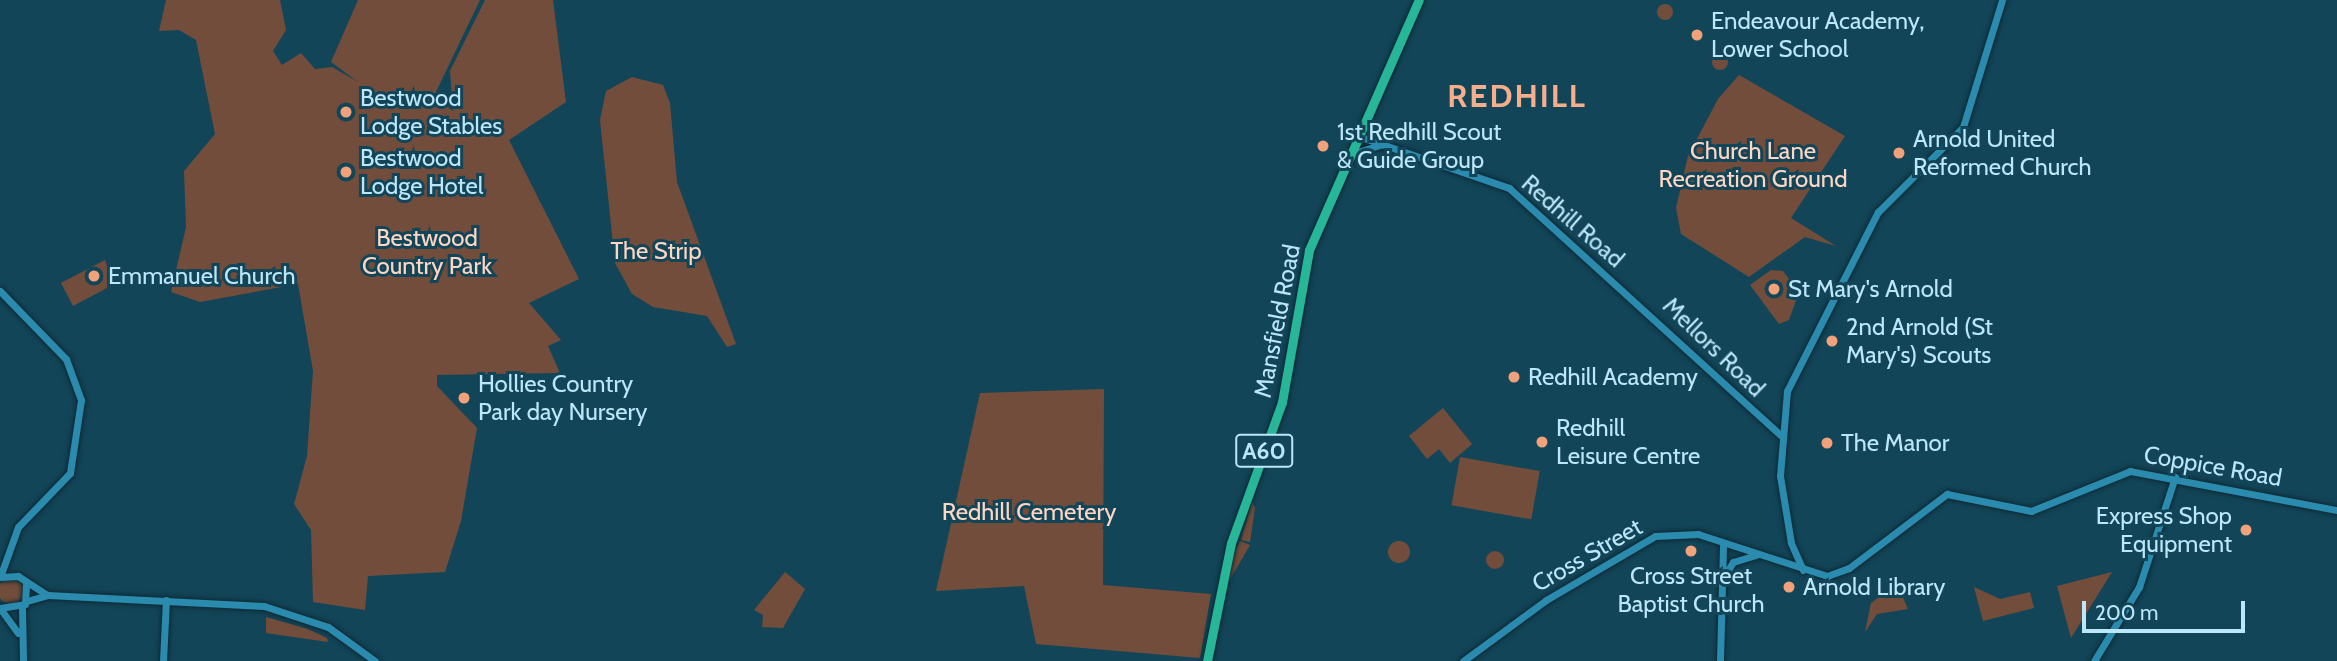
<!DOCTYPE html>
<style>
body{margin:0}
#map{position:relative;width:2337px;height:661px;overflow:hidden;background:#134558;font-family:Cabin,sans-serif}
div>[style]{position:absolute}
.green>*{inset:0;background:#734d3b;transform-origin:0 0}
.round{border-radius:50%}
.roads{filter:drop-shadow(0 0 2px #0d2a35) drop-shadow(0 0 2px #0d2a35)}
.tertiary>*{height:7px;margin:-3.5px;padding:0 3.5px;transform-origin:3.5px;border-radius:3.5px;background:#2a8bae}
.trunk>*{height:9px;margin:-4.5px;padding:0 4.5px;transform-origin:4.5px;border-radius:4.5px;background:#28b698}
.dots>*{width:19px;height:19px;translate:-50% -50%;box-sizing:border-box;border:4px solid #134558;border-radius:50%}
span{translate:-50% -50%;white-space:nowrap;text-align:center;line-height:1.15;-webkit-text-stroke:6px #134558;paint-order:stroke}
.shield-label span{padding:2px 5px;background:#134558;border:2px solid;border-radius:5px;-webkit-text-stroke-width:0}
.shield-label{font-size:23px;color:#bce6f9;font-weight:700}
.poi-label{font-size:24px;color:#bce6f9}
.left{translate:0 -50%;text-align:left}
.right{translate:-100% -50%;text-align:right}
.park-label{font-size:24px;color:#fdd6c4}
.street-label{font-size:24px;color:#bce6f9}
.district-label{font-size:32px;color:#f8ae8a;font-weight:700;letter-spacing:2px}
.scale{position:absolute;left:2082px;top:601px;width:163px;height:32px;box-sizing:border-box;border:4px solid #bce6f9;border-top:0;padding-left:9px;font-size:21px;line-height:24px;white-space:nowrap;color:#bce6f9;-webkit-text-stroke:5px #134558;paint-order:stroke}
</style>
<div id="map">
<div class="green">
<div style="clip-path:polygon(166px 0,280px 0,286px 30px,273px 51px,282px 65px,301px 53px,315px 69px,332px 67px,358px 82px,331px 62px,358px 0,480px 0,434px 96px,453px 111px,450px 71px,485px 0,553px 0,566px 102px,509px 140px,579px 279px,529px 303px,561px 340px,548px 346px,560px 373px,437px 375px,437px 386px,477px 428px,461px 521px,445px 572px,368px 576px,365px 610px,313px 602px,311px 530px,294px 504px,307px 456px,313px 371px,298px 284px,200px 302px,171px 292px,186px 227px,184px 171px,215px 134px,196px 40px,179px 30px,159px 31px)"></div>
<div class="round" style="left:1657px;top:4px;width:16px;height:16px"></div>
<div class="round" style="left:1712px;top:54px;width:16px;height:16px"></div>
<div style="clip-path:polygon(1739px 75px,1845px 136px,1791px 218px,1836px 246px,1805px 237px,1749px 277px,1681px 234px,1676px 208px,1688px 156px,1718px 99px)"></div>
<div style="clip-path:polygon(632px 77px,663px 85px,670px 103px,677px 182px,736px 344px,727px 347px,707px 316px,653px 307px,632px 294px,615px 263px,600px 120px,606px 91px)"></div>
<div style="clip-path:polygon(105px 260px,111px 276px,107px 288px,73px 306px,61px 283px)"></div>
<div style="clip-path:polygon(1771px 270px,1783px 271px,1799px 292px,1789px 320px,1779px 324px,1750px 285px)"></div>
<div style="clip-path:polygon(1104px 389px,1103px 585px,1211px 594px,1200px 658px,1036px 644px,1024px 586px,936px 591px,980px 393px)"></div>
<div style="clip-path:polygon(1443px 408px,1472px 444px,1450px 463px,1439px 449px,1427px 459px,1409px 436px)"></div>
<div style="left:1460px;top:457px;width:81px;height:49px;rotate:10deg"></div>
<div style="clip-path:polygon(1252px 502px,1255px 508px,1250px 542px,1241px 540px)"></div>
<div class="round" style="left:1388px;top:541px;width:22px;height:22px"></div>
<div style="clip-path:polygon(1240px 541px,1250px 545px,1228px 583px,1230px 564px)"></div>
<div class="round" style="left:1486px;top:551px;width:18px;height:18px"></div>
<div style="clip-path:polygon(785px 572px,805px 589px,783px 628px,762px 627px,763px 615px,754px 610px)"></div>
<div style="clip-path:polygon(2112px 572px,2071px 638px,2057px 586px)"></div>
<div class="round" style="left:-2px;top:578px;width:26px;height:26px"></div>
<div style="clip-path:polygon(1897px 584px,1908px 609px,1877px 614px,1865px 632px,1871px 603px)"></div>
<div style="clip-path:polygon(1974px 587px,2000px 599px,2030px 592px,2034px 608px,1983px 621px)"></div>
<div style="clip-path:polygon(266px 617px,308px 629px,327px 638px,328px 642px,266px 633px)"></div>
</div>
<div class="roads">
<div class="tertiary">
<div style="left:1361px;top:137px;width:157px;rotate:19deg"></div>
<div style="left:1509px;top:188px;width:367px;rotate:42.3deg"></div>
<div style="left:1352px;top:154px;width:29px;rotate:-18deg"></div>
<div style="left:0;top:291px;width:95px;rotate:45.9deg"></div>
<div style="left:66px;top:359px;width:44px;rotate:69.9deg"></div>
<div style="left:81px;top:400px;width:74px;rotate:98.6deg"></div>
<div style="left:70px;top:473px;width:75px;rotate:133.9deg"></div>
<div style="left:18px;top:527px;width:53px;rotate:109.8deg"></div>
<div style="left:1803px;top:570px;width:30px;rotate:-114deg"></div>
<div style="left:1791px;top:543px;width:68px;rotate:-99.3deg"></div>
<div style="left:1780px;top:476px;width:85px;rotate:-85.3deg"></div>
<div style="left:1787px;top:391px;width:201px;rotate:-63.1deg"></div>
<div style="left:1878px;top:212px;width:120px;rotate:-45deg"></div>
<div style="left:1963px;top:127px;width:133px;rotate:-72.9deg"></div>
<div style="left:0;top:577px;width:18px;rotate:-3deg"></div>
<div style="left:18px;top:576px;width:35px;rotate:33deg"></div>
<div style="left:1723px;top:578px;width:19px;rotate:-58deg"></div>
<div style="left:1733px;top:562px;width:24px;rotate:-17deg"></div>
<div style="left:27px;top:601px;width:22px;rotate:-16deg"></div>
<div style="left:48px;top:595px;width:216px;rotate:2.9deg"></div>
<div style="left:264px;top:606px;width:67px;rotate:18.2deg"></div>
<div style="left:328px;top:627px;width:58px;rotate:35.9deg"></div>
<div style="left:22px;top:607px;width:54px;rotate:88.9deg"></div>
<div style="left:0;top:608px;width:25px;rotate:-9deg"></div>
<div style="left:25px;top:604px;width:22px;rotate:-87deg"></div>
<div style="left:2px;top:611px;width:27px;rotate:54deg"></div>
<div style="left:163px;top:661px;width:61px;rotate:-87.2deg"></div>
<div style="left:1463px;top:661px;width:103px;rotate:-36.3deg"></div>
<div style="left:1546px;top:600px;width:126px;rotate:-30.4deg"></div>
<div style="left:1655px;top:536px;width:43px;rotate:-2.7deg"></div>
<div style="left:1698px;top:534px;width:136px;rotate:18deg"></div>
<div style="left:1827px;top:576px;width:23px;rotate:-20deg"></div>
<div style="left:1849px;top:568px;width:123px;rotate:-37.1deg"></div>
<div style="left:1947px;top:494px;width:86px;rotate:11.4deg"></div>
<div style="left:2031px;top:511px;width:107px;rotate:-22deg"></div>
<div style="left:2130px;top:471px;width:211px;rotate:10.7deg"></div>
<div style="left:1720px;top:661px;width:117px;rotate:-88.5deg"></div>
<div style="left:2094px;top:661px;width:87px;rotate:-58.7deg"></div>
<div style="left:2139px;top:587px;width:116px;rotate:-71.9deg"></div>
</div>
<div class="trunk">
<div style="left:1207px;top:661px;width:120px;rotate:-78.5deg"></div>
<div style="left:1231px;top:543px;width:150px;rotate:-70.1deg"></div>
<div style="left:1282px;top:402px;width:154px;rotate:-79.9deg"></div>
<div style="left:1309px;top:250px;width:273px;rotate:-66.3deg"></div>
</div>
</div>
<div class="dots">
<div style="left:1697px;top:35px;background:#f1a27b"></div>
<div style="left:346px;top:112px;background:#f1a27b"></div>
<div style="left:1323px;top:146px;background:#f1a27b"></div>
<div style="left:1899px;top:153px;background:#f1a27b"></div>
<div style="left:346px;top:172px;background:#f1a27b"></div>
<div style="left:94px;top:276px;background:#f1a27b"></div>
<div style="left:1774px;top:289px;background:#f1a27b"></div>
<div style="left:1832px;top:341px;background:#f1a27b"></div>
<div style="left:1514px;top:377px;background:#f1a27b"></div>
<div style="left:464px;top:398px;background:#f1a27b"></div>
<div style="left:1542px;top:442px;background:#f1a27b"></div>
<div style="left:1827px;top:443px;background:#f1a27b"></div>
<div style="left:2246px;top:530px;background:#f1a27b"></div>
<div style="left:1691px;top:551px;background:#f1a27b"></div>
<div style="left:1789px;top:587px;background:#f1a27b"></div>
</div>
<div class="shield-label">
<span style="left:1264px;top:451px">A60</span>
</div>
<div class="poi-label">
<span class="left" style="left:1711px;top:35px">Endeavour Academy,<br>Lower School</span>
<span class="left" style="left:360px;top:112px">Bestwood<br>Lodge Stables</span>
<span class="left" style="left:1337px;top:146px">1st Redhill Scout<br>&amp; Guide Group</span>
<span class="left" style="left:1913px;top:153px">Arnold United<br>Reformed Church</span>
<span class="left" style="left:360px;top:172px">Bestwood<br>Lodge Hotel</span>
<span class="left" style="left:108px;top:276px">Emmanuel Church</span>
<span class="left" style="left:1788px;top:289px">St Mary's Arnold</span>
<span class="left" style="left:1846px;top:341px">2nd Arnold (St<br>Mary's) Scouts</span>
<span class="left" style="left:1528px;top:377px">Redhill Academy</span>
<span class="left" style="left:478px;top:398px">Hollies Country<br>Park day Nursery</span>
<span class="left" style="left:1556px;top:442px">Redhill<br>Leisure Centre</span>
<span class="left" style="left:1841px;top:443px">The Manor</span>
<span class="right" style="left:2232px;top:530px">Express Shop<br>Equipment</span>
<span style="left:1691px;top:590px">Cross Street<br>Baptist Church</span>
<span class="left" style="left:1803px;top:587px">Arnold Library</span>
</div>
<div class="park-label">
<span style="left:1753px;top:165px">Church Lane<br>Recreation Ground</span>
<span style="left:427px;top:252px">Bestwood<br>Country Park</span>
<span style="left:656px;top:251px">The Strip</span>
<span style="left:1029px;top:512px">Redhill Cemetery</span>
</div>
<div class="street-label">
<span style="left:1573px;top:221px;rotate:41deg">Redhill Road</span>
<span style="left:1277px;top:321px;rotate:-79deg">Mansfield Road</span>
<span style="left:1714px;top:347px;rotate:44deg">Mellors Road</span>
<span style="left:2213px;top:466px;rotate:10deg">Coppice Road</span>
<span style="left:1587px;top:555px;rotate:-30deg">Cross Street</span>
</div>
<div class="district-label">
<span style="left:1517px;top:96px">REDHILL</span>
</div>
<div class="scale">200 m</div>
</div>
